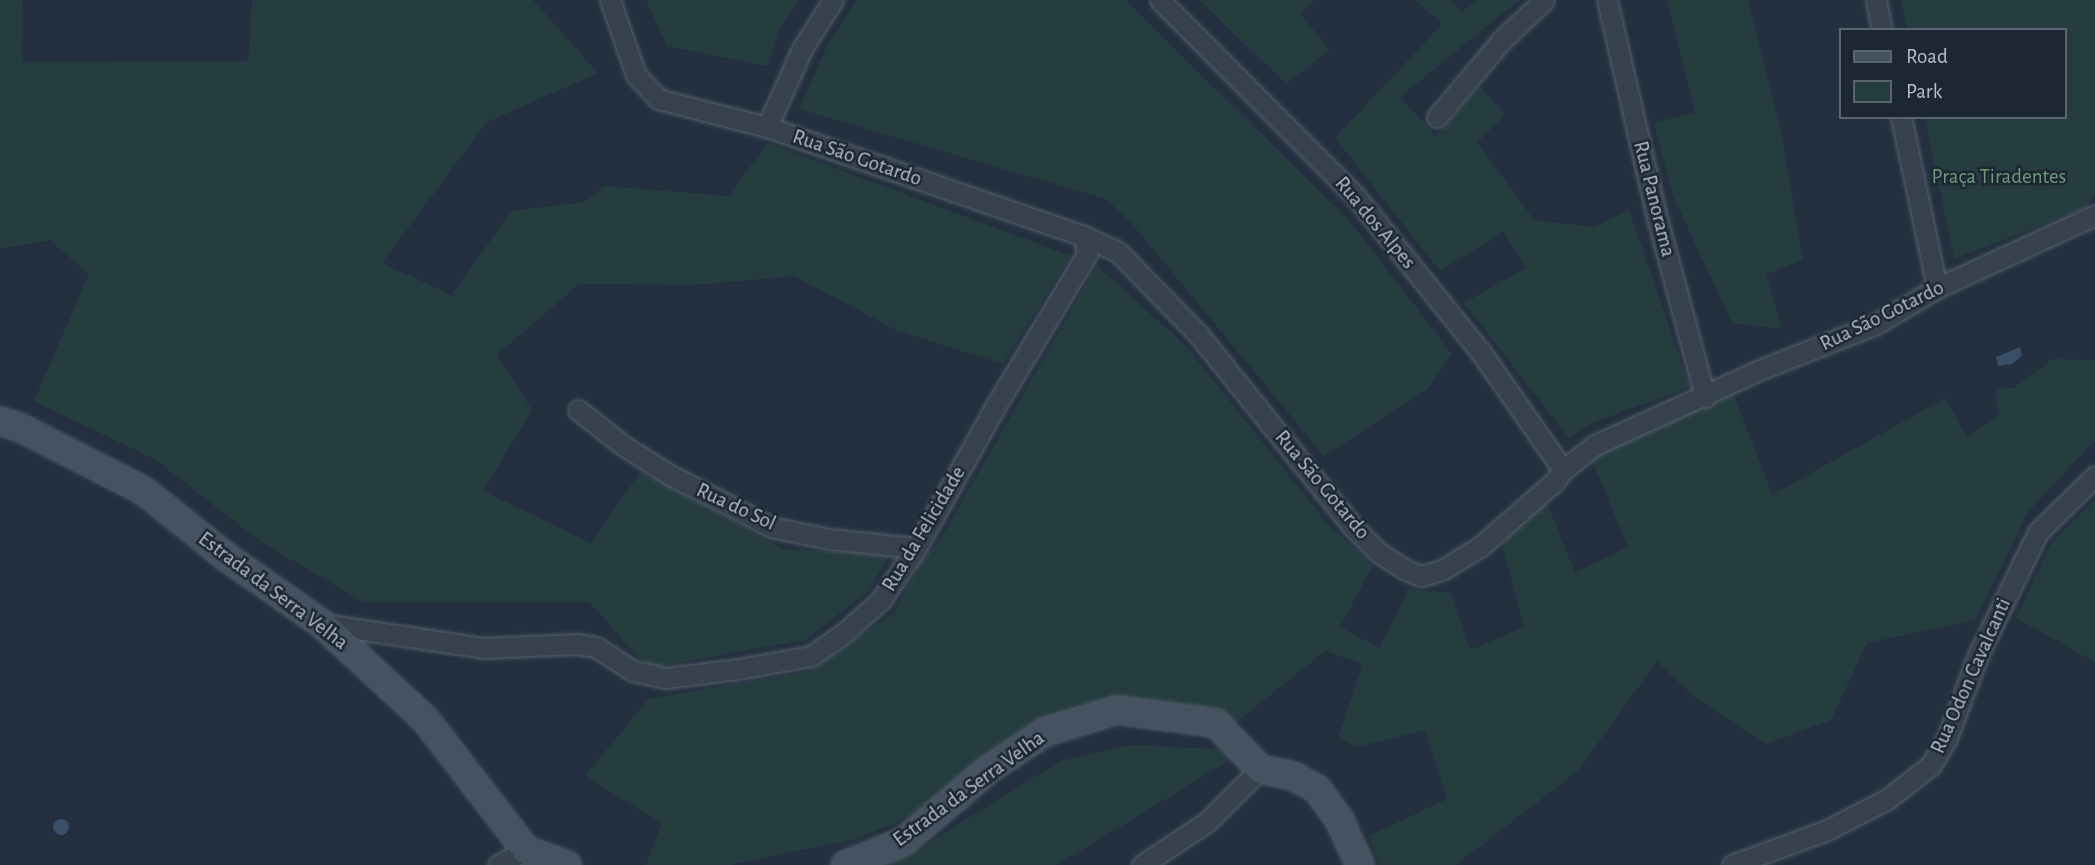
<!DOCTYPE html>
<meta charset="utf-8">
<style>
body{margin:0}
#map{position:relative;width:2095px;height:865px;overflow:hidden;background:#24303f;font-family:"Alegreya Sans",sans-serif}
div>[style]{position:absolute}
.green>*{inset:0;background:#263d40}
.water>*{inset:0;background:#394e68}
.round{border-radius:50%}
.roads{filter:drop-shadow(0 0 2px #56606d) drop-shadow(0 0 2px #56606d)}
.street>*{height:19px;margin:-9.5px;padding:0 9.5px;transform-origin:9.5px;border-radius:9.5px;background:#38424f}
.secondary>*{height:26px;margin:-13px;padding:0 13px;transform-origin:13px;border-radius:13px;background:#465162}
span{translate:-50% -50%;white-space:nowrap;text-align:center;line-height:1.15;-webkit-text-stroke:5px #1d2734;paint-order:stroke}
.street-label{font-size:21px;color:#b5bdca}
.park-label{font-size:21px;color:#6b9b76}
.legend{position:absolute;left:1839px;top:28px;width:228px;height:91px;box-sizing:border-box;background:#1d2734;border:2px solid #5a6370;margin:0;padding:9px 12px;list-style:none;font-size:21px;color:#b5bdca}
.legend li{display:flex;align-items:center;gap:14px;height:35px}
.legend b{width:35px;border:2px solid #5a6370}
</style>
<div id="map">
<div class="green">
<div style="clip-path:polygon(0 0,23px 0,22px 62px,248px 61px,252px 0,533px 0,598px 73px,487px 122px,382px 263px,452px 295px,511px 211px,585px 202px,604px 186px,728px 196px,768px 143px,1071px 256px,1003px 364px,896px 330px,794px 276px,694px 285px,579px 284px,497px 355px,532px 410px,483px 491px,591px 543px,641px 471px,783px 549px,889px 555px,869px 591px,805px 640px,648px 668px,589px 602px,364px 602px,261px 542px,156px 460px,34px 401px,89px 274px,50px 240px,0 249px)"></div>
<div style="clip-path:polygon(646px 0,799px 0,779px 30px,767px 66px,667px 46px)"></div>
<div style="clip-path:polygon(856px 0,1125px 0,1348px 219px,1452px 354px,1428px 389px,1324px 456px,1133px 225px,1106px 199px,799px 109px,827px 46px)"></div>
<div style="clip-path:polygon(1199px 0,1315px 0,1300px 14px,1330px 50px,1286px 84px)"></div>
<div style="clip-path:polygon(1415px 0,1450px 0,1463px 11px,1476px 0,1519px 0,1400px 97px,1436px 136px,1480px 86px,1505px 115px,1477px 142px,1534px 220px,1594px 227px,1629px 210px,1690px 387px,1592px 423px,1569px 438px,1464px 303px,1526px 268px,1504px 232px,1440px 271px,1335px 138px,1442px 24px)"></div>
<div style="clip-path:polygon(1667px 0,1748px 0,1781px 131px,1803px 260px,1766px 274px,1782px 329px,1732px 323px,1673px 196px,1654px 123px,1695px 112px)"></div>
<div style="clip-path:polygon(1901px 0,2095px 0,2095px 196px,2083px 209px,1954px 259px,1925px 117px,2065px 117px,2065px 30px,1907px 30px)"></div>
<div style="clip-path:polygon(1097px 265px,1187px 347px,1328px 524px,1373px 565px,1340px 627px,1379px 648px,1409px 589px,1451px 593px,1470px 650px,1524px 627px,1502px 545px,1545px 498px,1575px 573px,1628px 547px,1591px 458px,1733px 392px,1772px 495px,1945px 398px,1967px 437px,1999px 415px,1995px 387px,2014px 388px,2052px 359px,2095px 360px,2095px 440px,2028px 512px,1975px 620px,1867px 643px,1831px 720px,1766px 744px,1693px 696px,1657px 661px,1578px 771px,1456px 865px,1379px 865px,1369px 836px,1447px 799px,1425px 730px,1357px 747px,1338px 738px,1363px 664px,1326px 651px,1236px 722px,1220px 715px,1117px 702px,979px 764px,905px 819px,856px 839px,728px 865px,646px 865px,662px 824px,585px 776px,648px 699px,809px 671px,895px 612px,922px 557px,937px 545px)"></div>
<div style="clip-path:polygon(2095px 500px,2095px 662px,2016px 618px,2052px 542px)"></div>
<div style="clip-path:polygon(1132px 745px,1217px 749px,1235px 757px,1057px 865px,886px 865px,922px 847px,1060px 761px)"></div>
</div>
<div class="water">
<div style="clip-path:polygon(2020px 347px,2022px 356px,2012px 364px,1998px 366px,1996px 357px)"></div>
<div class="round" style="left:53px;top:819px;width:16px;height:16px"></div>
</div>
<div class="roads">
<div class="street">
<div style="left:610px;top:0;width:79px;rotate:70.9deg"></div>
<div style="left:636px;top:75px;width:33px;rotate:47deg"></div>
<div style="left:658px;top:99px;width:113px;rotate:14.4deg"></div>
<div style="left:767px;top:127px;width:335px;rotate:19deg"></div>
<div style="left:1084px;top:236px;width:38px;rotate:25deg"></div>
<div style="left:1118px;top:252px;width:115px;rotate:45.7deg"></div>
<div style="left:1198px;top:334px;width:250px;rotate:51.2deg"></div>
<div style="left:1355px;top:529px;width:33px;rotate:45deg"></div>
<div style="left:1378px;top:552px;width:33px;rotate:33deg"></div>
<div style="left:1406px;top:570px;width:16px;rotate:22deg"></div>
<div style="left:1421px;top:576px;width:22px;rotate:-16deg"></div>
<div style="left:1442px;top:570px;width:46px;rotate:-31.6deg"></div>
<div style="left:1481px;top:546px;width:98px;rotate:-41.3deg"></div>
<div style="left:1555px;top:481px;width:14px;rotate:-54deg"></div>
<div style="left:1563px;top:470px;width:41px;rotate:-38deg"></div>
<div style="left:1595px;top:445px;width:183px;rotate:-24.5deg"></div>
<div style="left:1762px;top:369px;width:123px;rotate:-21.5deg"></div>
<div style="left:1876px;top:324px;width:71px;rotate:-30.5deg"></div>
<div style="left:1937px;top:288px;width:174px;rotate:-24.8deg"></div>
<div style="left:1160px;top:0;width:278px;rotate:45.1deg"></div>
<div style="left:1356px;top:197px;width:198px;rotate:51.2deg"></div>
<div style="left:1480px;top:351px;width:145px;rotate:55.1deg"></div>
<div style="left:1607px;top:0;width:215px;rotate:77.1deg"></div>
<div style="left:1655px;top:210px;width:194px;rotate:75deg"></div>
<div style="left:1876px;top:0;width:31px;rotate:79deg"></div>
<div style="left:1437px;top:117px;width:99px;rotate:-49.9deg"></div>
<div style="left:1501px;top:41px;width:59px;rotate:-43.6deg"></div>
<div style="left:1901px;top:117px;width:175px;rotate:78.1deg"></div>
<div style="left:767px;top:127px;width:85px;rotate:-65.8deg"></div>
<div style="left:802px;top:49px;width:58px;rotate:-57.7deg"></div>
<div style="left:578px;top:410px;width:58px;rotate:38deg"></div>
<div style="left:624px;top:446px;width:54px;rotate:32.2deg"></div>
<div style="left:670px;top:475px;width:114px;rotate:27.2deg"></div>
<div style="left:771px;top:527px;width:59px;rotate:11.7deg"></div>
<div style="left:829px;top:539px;width:87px;rotate:5.9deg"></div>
<div style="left:323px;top:624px;width:162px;rotate:8.5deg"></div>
<div style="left:483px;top:648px;width:94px;rotate:-2.4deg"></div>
<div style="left:577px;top:644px;width:19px;rotate:9deg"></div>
<div style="left:596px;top:647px;width:44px;rotate:33deg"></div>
<div style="left:633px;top:671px;width:33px;rotate:12deg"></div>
<div style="left:665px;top:678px;width:74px;rotate:-7deg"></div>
<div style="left:738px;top:669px;width:74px;rotate:-10.1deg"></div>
<div style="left:811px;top:656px;width:40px;rotate:-34.9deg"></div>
<div style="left:844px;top:633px;width:50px;rotate:-41.7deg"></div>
<div style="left:881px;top:600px;width:63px;rotate:-56.1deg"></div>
<div style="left:916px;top:548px;width:162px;rotate:-60.7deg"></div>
<div style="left:995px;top:407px;width:179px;rotate:-59deg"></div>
<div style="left:1087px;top:254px;width:18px;rotate:-99deg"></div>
<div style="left:498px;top:865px;width:32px;rotate:-28deg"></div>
<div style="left:1142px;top:865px;width:78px;rotate:-33.5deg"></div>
<div style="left:1207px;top:822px;width:75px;rotate:-45deg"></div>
<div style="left:1732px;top:865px;width:101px;rotate:-20.2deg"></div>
<div style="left:1827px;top:830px;width:66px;rotate:-27deg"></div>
<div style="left:1886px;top:800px;width:57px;rotate:-37.9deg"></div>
<div style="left:1931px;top:765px;width:31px;rotate:-59deg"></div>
<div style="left:1947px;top:738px;width:91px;rotate:-69.4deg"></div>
<div style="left:1979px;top:653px;width:135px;rotate:-64deg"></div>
<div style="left:2038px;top:532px;width:80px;rotate:-44.5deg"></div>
</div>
<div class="secondary">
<div style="left:0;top:421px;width:20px;rotate:18deg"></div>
<div style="left:19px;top:427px;width:140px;rotate:27.1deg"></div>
<div style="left:144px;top:491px;width:104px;rotate:38.7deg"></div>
<div style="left:225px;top:556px;width:118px;rotate:35deg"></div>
<div style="left:322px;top:624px;width:140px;rotate:42.7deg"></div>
<div style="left:425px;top:719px;width:165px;rotate:52.4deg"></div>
<div style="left:526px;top:850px;width:44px;rotate:20.1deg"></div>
<div style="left:845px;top:865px;width:62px;rotate:-21.6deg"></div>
<div style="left:903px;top:842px;width:111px;rotate:-40.3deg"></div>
<div style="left:988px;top:770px;width:69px;rotate:-33.7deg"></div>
<div style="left:1045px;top:732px;width:75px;rotate:-17deg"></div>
<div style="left:1117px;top:710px;width:100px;rotate:7.5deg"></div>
<div style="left:1216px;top:723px;width:64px;rotate:46.3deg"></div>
<div style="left:1260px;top:769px;width:34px;rotate:12deg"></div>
<div style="left:1293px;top:776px;width:27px;rotate:28deg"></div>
<div style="left:1317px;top:789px;width:37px;rotate:54deg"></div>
<div style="left:1339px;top:819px;width:51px;rotate:65.5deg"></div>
</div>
</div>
<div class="street-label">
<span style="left:857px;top:158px;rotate:19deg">Rua São Gotardo</span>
<span style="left:1654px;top:199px;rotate:76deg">Rua Panorama</span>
<span style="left:1375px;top:223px;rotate:50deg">Rua dos Alpes</span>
<span style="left:1882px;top:316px;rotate:-26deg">Rua São Gotardo</span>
<span style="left:1322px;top:485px;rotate:50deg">Rua São Gotardo</span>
<span style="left:736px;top:507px;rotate:25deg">Rua do Sol</span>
<span style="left:924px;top:529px;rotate:-59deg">Rua da Felicidade</span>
<span style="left:273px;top:591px;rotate:37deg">Estrada da Serra Velha</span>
<span style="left:1971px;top:676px;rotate:-66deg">Rua Odon Cavalcanti</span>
<span style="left:969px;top:789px;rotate:-36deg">Estrada da Serra Velha</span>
</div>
<div class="park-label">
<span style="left:1999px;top:177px">Praça Tiradentes</span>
</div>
<ul class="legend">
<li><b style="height:9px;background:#465162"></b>Road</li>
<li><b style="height:19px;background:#263d40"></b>Park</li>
</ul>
</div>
